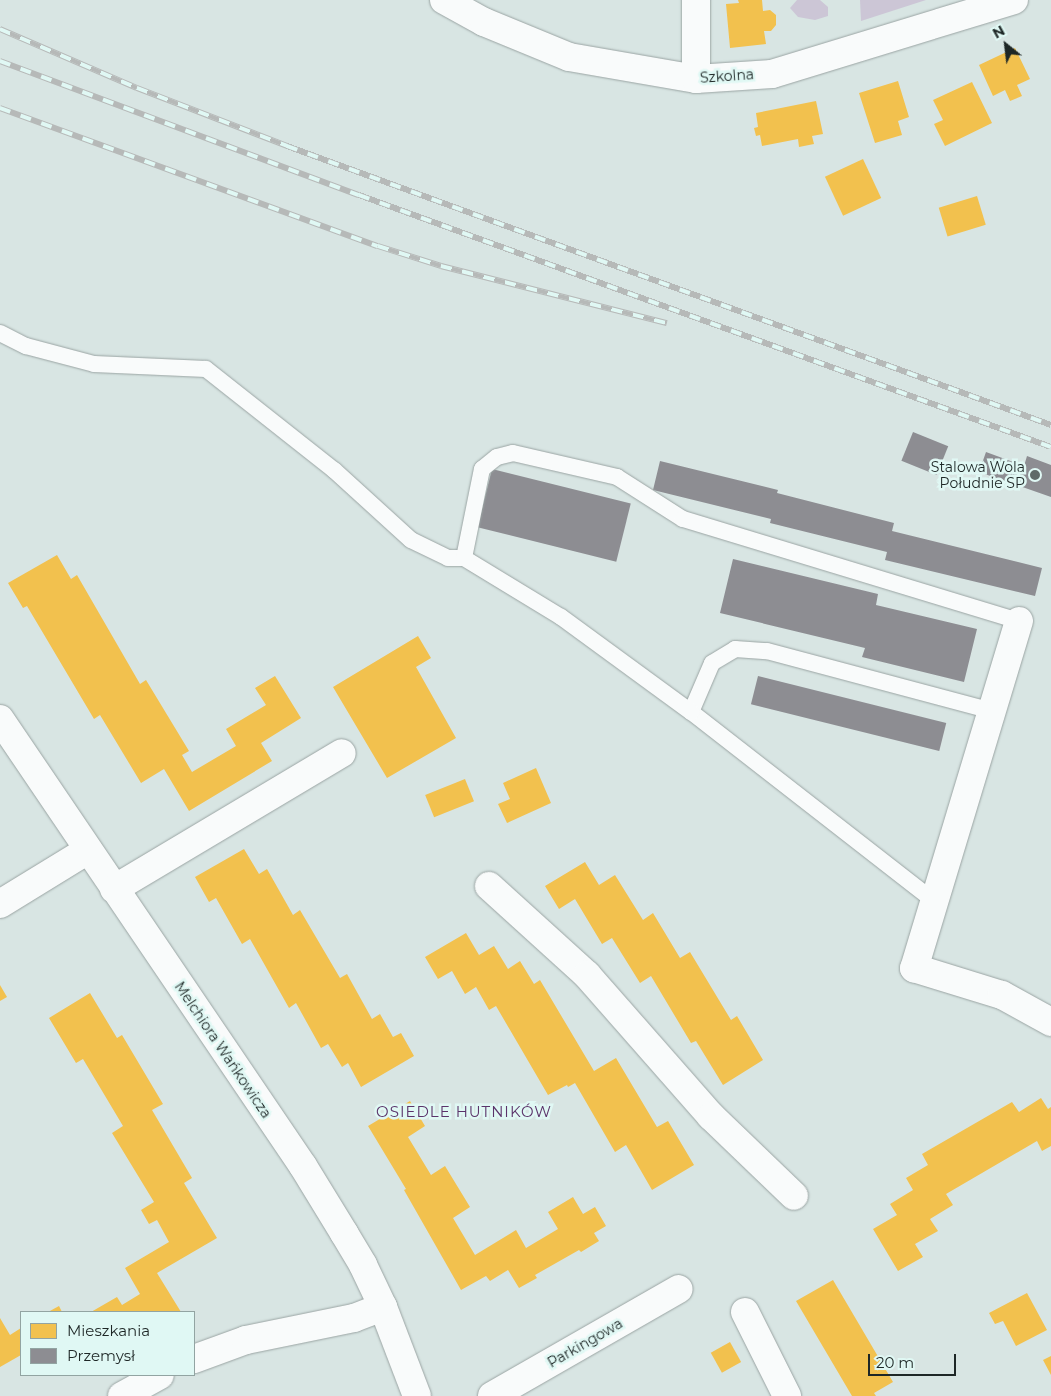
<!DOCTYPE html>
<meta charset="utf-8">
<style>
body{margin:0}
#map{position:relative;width:1051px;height:1396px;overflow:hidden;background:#d8e5e3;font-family:Montserrat,sans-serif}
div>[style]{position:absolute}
.green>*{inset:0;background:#ccc6d6}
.homes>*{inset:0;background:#f2c14e;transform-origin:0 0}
.industry>*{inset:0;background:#8d8d92;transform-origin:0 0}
.roads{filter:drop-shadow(0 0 1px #9aa4a3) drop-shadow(0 0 1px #9aa4a3)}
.lane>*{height:16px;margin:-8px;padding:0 8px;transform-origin:8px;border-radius:8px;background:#f9fbfb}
.street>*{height:28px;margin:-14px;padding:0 14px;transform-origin:14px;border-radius:14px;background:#f9fbfb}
.rail>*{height:5.5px;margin-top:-2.75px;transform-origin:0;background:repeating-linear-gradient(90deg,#e0f8f4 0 11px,#b6b9b8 0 22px);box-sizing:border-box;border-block:1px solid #b6b9b8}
.dots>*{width:14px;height:14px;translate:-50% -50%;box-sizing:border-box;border:2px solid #e0f8f4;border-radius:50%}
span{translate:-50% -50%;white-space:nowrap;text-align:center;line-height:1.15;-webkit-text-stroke:5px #e0f8f4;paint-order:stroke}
.street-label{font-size:14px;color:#1e2726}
.poi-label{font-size:14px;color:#1e2726}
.right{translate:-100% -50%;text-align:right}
.neighbourhood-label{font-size:15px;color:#5b336a;letter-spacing:1px}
.legend{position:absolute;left:20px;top:1311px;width:175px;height:65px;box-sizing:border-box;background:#e0f8f4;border:1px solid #92a4a2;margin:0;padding:6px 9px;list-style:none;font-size:15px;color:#1e2726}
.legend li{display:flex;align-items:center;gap:10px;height:25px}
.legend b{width:25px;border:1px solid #92a4a2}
.north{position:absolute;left:981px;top:20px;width:50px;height:50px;-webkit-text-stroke:4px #e0f8f4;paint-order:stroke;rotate:331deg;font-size:14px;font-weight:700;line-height:20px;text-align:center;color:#1e2726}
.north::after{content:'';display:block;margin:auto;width:18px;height:22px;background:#1e2726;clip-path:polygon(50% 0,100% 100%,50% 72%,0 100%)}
.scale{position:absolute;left:868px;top:1354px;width:88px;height:22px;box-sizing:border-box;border:2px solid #1e2726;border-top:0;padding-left:6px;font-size:15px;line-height:18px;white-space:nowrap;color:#1e2726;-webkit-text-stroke:4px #e0f8f4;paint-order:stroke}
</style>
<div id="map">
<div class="green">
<div style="clip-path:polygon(797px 0,820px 0,828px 7px,828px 16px,815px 20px,798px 17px,790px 8px)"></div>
<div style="clip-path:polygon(860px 0,926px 0,861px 21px)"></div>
</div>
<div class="homes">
<div style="clip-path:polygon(738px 0,762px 0,763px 11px,770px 10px,776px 15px,776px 25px,771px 31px,764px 31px,766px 44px,730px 48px,726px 4px,739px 3px)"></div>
<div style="clip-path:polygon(1015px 48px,1030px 79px,1017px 85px,1022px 96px,1010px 101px,1005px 90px,993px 96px,979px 65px)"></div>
<div style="clip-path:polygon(898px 81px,909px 117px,898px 121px,902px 135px,875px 143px,859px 93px)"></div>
<div style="clip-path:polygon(972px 82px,992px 123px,945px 146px,934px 124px,943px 120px,933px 100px)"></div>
<div style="clip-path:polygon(816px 101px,823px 134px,812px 136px,814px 144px,799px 147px,798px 139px,762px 146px,760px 135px,756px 136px,754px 128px,758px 127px,756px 113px)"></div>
<div style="left:863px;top:159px;width:43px;height:42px;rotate:65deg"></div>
<div style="left:977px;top:196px;width:30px;height:40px;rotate:73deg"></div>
<div style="clip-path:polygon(57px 555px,71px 579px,77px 575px,140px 684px,146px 680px,189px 751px,182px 755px,192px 772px,236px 746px,226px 729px,266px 705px,255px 688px,275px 676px,301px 718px,261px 743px,272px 761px,189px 811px,164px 769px,141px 783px,100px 715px,94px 719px,27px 606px,23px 608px,8px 583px)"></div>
<div style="clip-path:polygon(418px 636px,431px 658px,416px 667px,456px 738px,387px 778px,333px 687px)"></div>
<div style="clip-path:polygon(536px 768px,551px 803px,507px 823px,498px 804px,510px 799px,503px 783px)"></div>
<div style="left:465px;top:779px;width:24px;height:43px;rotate:68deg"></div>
<div style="clip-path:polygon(244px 849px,259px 874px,267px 869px,293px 915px,300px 910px,340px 978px,347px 974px,372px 1019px,380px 1014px,393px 1037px,401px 1033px,414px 1056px,361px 1087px,348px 1063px,342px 1067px,328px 1044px,321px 1048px,296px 1003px,289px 1008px,250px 939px,242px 944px,216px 898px,209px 902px,195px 877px)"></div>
<div style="clip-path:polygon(585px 862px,599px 885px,615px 875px,643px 920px,653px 913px,680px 958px,690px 952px,731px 1020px,737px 1016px,763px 1060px,723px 1085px,696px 1041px,691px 1043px,651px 976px,640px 983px,612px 938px,602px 944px,575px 899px,559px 909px,545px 886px)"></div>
<div style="clip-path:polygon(466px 933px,479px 955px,494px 946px,508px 969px,520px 961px,534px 984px,540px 980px,594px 1071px,616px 1058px,657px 1127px,668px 1121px,694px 1165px,652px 1190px,626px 1145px,615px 1152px,575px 1083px,568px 1087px,567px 1085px,548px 1095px,496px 1006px,489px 1010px,476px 987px,465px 994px,452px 971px,438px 979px,425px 957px)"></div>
<div style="clip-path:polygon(0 985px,7px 997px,0 1001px)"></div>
<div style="clip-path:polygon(90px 993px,117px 1038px,122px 1035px,163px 1104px,152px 1110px,192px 1178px,184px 1183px,217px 1238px,157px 1273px,181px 1312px,91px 1312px,117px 1297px,122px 1305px,140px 1294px,125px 1268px,169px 1242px,157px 1220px,149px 1224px,141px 1210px,154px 1202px,112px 1133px,123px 1126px,83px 1059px,76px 1063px,49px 1018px)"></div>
<div style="clip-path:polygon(1041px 1098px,1048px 1109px,1051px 1107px,1051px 1146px,1042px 1151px,1037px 1141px,946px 1194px,953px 1205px,930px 1219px,938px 1231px,915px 1244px,923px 1257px,898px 1271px,873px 1229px,897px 1215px,890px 1204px,913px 1190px,906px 1178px,928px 1165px,922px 1154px,1012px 1102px,1019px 1112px)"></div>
<div style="clip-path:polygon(410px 1101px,425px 1126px,408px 1137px,431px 1175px,445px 1166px,470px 1207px,453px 1218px,475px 1255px,516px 1230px,526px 1248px,558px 1229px,548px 1212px,573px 1197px,583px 1214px,595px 1207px,606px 1226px,594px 1233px,599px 1241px,581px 1252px,579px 1250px,535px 1275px,537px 1278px,519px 1288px,508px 1270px,490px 1281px,486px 1276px,461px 1290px,404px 1190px,406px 1189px,368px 1126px)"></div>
<div style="clip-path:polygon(833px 1280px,893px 1382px,874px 1393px,876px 1396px,852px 1396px,796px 1301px)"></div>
<div style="clip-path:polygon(1027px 1293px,1047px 1330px,1016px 1346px,1003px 1321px,995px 1324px,989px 1313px)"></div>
<div style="clip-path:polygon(59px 1306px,62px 1312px,48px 1312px)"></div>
<div style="clip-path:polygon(0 1318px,10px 1335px,21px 1328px,21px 1355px,0 1367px)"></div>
<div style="left:730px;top:1342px;width:23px;height:22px;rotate:61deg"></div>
<div style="clip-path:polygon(1051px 1356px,1051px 1375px,1043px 1360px)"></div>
</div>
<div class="industry">
<div style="left:913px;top:432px;width:38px;height:31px;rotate:22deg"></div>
<div style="clip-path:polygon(986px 452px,1024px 466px,1027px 456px,1051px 465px,1051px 497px,979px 472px)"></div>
<div style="clip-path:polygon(660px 461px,778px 490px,777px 493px,894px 523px,892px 531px,1042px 568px,1035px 596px,885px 560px,887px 552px,770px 523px,771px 519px,653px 490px)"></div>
<div style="left:492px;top:469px;width:143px;height:60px;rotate:14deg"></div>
<div style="clip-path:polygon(733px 559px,878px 594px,876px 605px,977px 629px,964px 682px,862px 657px,865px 648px,720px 613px)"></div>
<div style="left:758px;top:676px;width:194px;height:29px;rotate:14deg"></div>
</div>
<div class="roads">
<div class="lane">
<div style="left:0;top:333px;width:29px;rotate:27deg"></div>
<div style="left:26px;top:346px;width:70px;rotate:14.8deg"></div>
<div style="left:94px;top:364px;width:112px;rotate:2.6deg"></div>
<div style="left:206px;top:369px;width:163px;rotate:38.3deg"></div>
<div style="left:334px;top:470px;width:104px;rotate:42.3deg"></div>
<div style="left:411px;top:540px;width:41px;rotate:25.9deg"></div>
<div style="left:448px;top:558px;width:16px"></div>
<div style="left:691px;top:712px;width:53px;rotate:-66.8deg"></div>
<div style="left:712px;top:663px;width:27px;rotate:-31deg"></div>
<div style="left:735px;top:649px;width:32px;rotate:4deg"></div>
<div style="left:767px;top:651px;width:233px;rotate:14.9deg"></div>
<div style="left:934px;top:901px;width:308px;rotate:-142.1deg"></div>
<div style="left:691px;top:712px;width:161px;rotate:-143.8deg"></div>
<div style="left:561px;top:617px;width:114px;rotate:-148.7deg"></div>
<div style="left:464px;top:558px;width:91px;rotate:-78.6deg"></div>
<div style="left:482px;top:469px;width:19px;rotate:-39deg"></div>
<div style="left:497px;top:457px;width:16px;rotate:-14deg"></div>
<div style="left:513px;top:453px;width:107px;rotate:13deg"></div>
<div style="left:617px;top:477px;width:78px;rotate:32.5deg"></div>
<div style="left:683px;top:519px;width:351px;rotate:16.9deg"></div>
</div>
<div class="street">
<div style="left:444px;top:0;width:46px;rotate:28.8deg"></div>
<div style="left:484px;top:22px;width:92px;rotate:22.4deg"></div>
<div style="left:569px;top:57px;width:129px;rotate:9.8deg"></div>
<div style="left:696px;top:79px;width:76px;rotate:-3.8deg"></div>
<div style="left:772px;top:74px;width:253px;rotate:-17deg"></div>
<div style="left:696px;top:79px;width:79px;rotate:-90deg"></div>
<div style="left:1019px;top:621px;width:363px;rotate:106.8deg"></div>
<div style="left:914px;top:968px;width:92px;rotate:17.1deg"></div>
<div style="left:1002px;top:995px;width:56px;rotate:28.9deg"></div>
<div style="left:0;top:719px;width:540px;rotate:55.87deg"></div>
<div style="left:303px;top:1166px;width:79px;rotate:58.5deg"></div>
<div style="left:344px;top:1233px;width:37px;rotate:59deg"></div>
<div style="left:363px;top:1265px;width:47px;rotate:64.5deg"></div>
<div style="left:383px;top:1307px;width:95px;rotate:69.1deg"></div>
<div style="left:489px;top:886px;width:132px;rotate:42.2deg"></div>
<div style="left:587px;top:975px;width:188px;rotate:48.7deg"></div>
<div style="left:711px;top:1116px;width:115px;rotate:43.9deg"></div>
<div style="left:114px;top:889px;width:265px;rotate:-30.8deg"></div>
<div style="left:0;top:904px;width:103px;rotate:-31.5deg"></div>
<div style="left:745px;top:1312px;width:94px;rotate:63.4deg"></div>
<div style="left:194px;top:1359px;width:55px;rotate:-20.1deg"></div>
<div style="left:246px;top:1340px;width:110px;rotate:-11.5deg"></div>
<div style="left:354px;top:1318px;width:31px;rotate:-21deg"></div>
<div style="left:122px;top:1396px;width:43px;rotate:-28.9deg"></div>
<div style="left:492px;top:1396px;width:215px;rotate:-29.8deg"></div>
</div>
</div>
<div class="rail">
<div style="left:0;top:29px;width:149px;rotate:23.3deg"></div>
<div style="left:137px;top:88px;width:161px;rotate:21.1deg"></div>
<div style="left:287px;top:146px;width:813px;rotate:20.06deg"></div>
<div style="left:0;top:61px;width:383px;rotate:20.5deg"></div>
<div style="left:359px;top:195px;width:736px;rotate:20.01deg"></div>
<div style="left:0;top:108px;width:402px;rotate:20.1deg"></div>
<div style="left:378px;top:246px;width:66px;rotate:17.6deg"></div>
<div style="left:441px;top:266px;width:233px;rotate:14.2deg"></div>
</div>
<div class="dots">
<div style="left:1035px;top:475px;background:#5f6a68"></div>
</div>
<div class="street-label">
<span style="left:727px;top:76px;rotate:-4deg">Szkolna</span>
<span style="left:223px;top:1050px;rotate:56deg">Melchiora Wańkowicza</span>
<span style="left:585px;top:1343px;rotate:-30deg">Parkingowa</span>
</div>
<div class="poi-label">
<span class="right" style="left:1025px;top:475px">Stalowa Wola<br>Południe SP</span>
</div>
<div class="neighbourhood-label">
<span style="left:464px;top:1112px">OSIEDLE HUTNIKÓW</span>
</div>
<ul class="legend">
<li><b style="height:14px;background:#f2c14e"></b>Mieszkania</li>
<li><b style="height:14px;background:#8d8d92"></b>Przemysł</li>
</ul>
<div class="north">N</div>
<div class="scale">20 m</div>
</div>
